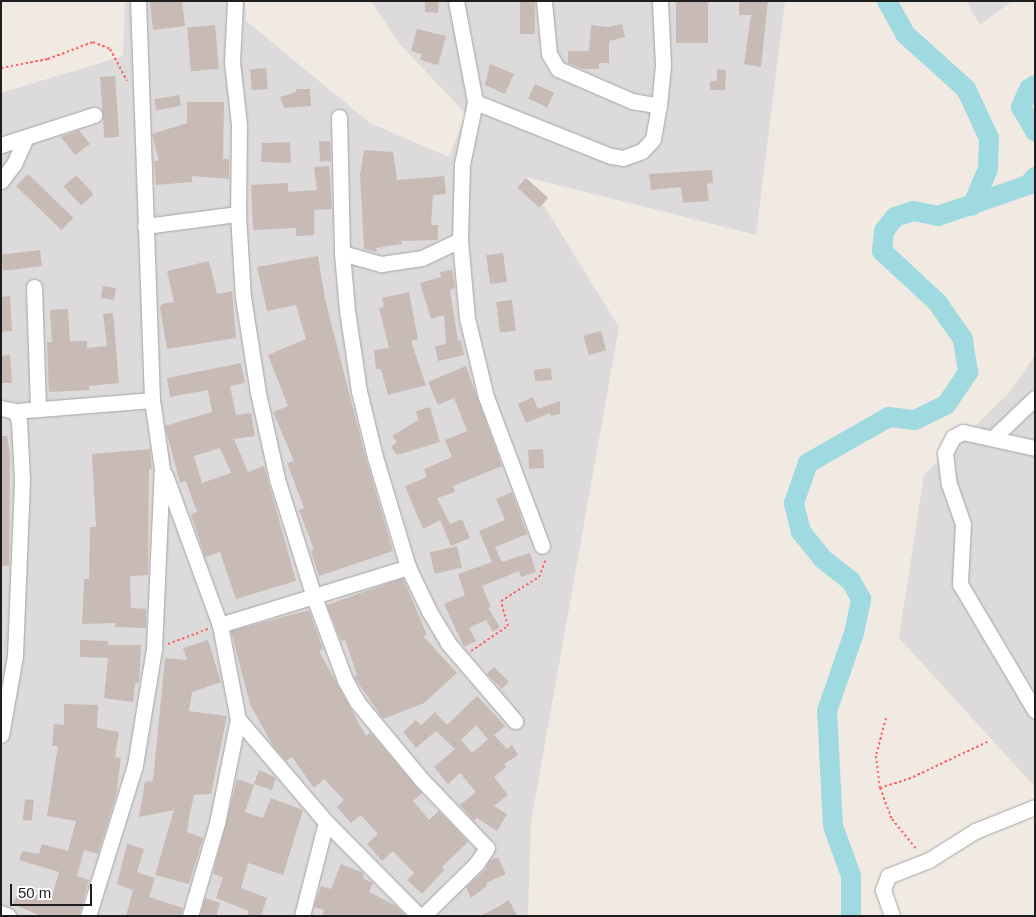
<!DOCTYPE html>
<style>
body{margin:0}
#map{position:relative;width:1036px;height:917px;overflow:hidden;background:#f0eae3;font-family:Helvetica,sans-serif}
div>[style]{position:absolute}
.residential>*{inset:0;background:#dcdadb}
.river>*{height:20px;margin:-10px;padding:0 10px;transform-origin:10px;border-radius:10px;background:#9fdae1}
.building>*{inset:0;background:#c8bbb6;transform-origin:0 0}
.path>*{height:2px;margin-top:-1px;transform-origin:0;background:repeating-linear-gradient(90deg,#ff6466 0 2.5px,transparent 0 5px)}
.roads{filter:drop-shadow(0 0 1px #a5a5a5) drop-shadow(0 0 1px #a5a5a5)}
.minor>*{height:15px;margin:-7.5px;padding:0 7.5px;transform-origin:7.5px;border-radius:7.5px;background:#fff}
span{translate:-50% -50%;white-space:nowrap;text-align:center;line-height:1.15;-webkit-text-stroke:5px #fff;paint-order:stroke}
.frame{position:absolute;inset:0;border:2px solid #1e1e1e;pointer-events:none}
.scale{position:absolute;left:10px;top:884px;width:82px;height:22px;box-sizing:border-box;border:2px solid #1e1e1e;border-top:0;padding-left:6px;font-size:15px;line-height:18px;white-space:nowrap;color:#1e1e1e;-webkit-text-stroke:4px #fff;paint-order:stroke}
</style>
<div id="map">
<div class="residential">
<div style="clip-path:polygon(125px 1px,245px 1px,246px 21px,370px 123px,449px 157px,466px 114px,398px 42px,371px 1px,785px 1px,756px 235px,526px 177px,619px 327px,531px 822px,528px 916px,1px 916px,1px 93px,123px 56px)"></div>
<div style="clip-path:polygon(966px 1px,1012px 1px,980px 25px)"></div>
<div style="clip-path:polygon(1035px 355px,1035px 787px,899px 638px,924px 475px,1009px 393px)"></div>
</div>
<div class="river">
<div style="left:887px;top:1px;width:38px;rotate:61deg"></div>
<div style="left:905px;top:34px;width:82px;rotate:42deg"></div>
<div style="left:966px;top:89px;width:54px;rotate:64.9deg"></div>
<div style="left:989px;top:138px;width:31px;rotate:92deg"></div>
<div style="left:988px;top:169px;width:40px;rotate:113.4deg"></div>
<div style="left:1035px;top:85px;width:7px;rotate:146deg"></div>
<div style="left:1029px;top:89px;width:20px;rotate:114deg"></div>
<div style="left:1021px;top:107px;width:28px;rotate:60deg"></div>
<div style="left:851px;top:916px;width:40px;rotate:-90deg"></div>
<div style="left:851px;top:876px;width:53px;rotate:-109.8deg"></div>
<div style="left:833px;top:826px;width:115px;rotate:-93deg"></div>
<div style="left:827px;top:711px;width:83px;rotate:-70.9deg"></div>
<div style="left:854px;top:633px;width:35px;rotate:-78deg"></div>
<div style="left:861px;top:599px;width:21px;rotate:-119deg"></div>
<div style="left:851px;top:581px;width:36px;rotate:-142deg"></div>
<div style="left:823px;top:559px;width:35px;rotate:-129deg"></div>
<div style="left:801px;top:532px;width:30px;rotate:-104deg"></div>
<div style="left:794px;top:503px;width:42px;rotate:-70.7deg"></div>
<div style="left:808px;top:463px;width:93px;rotate:-29.6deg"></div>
<div style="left:889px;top:417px;width:26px;rotate:7deg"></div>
<div style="left:915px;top:420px;width:34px;rotate:-26deg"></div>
<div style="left:946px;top:405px;width:40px;rotate:-56deg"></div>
<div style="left:968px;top:372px;width:33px;rotate:-99deg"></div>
<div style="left:963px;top:339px;width:45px;rotate:-125.1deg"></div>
<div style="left:937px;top:302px;width:75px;rotate:-137.2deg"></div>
<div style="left:882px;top:251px;width:20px;rotate:-84deg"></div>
<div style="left:884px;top:231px;width:18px;rotate:-52deg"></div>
<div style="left:895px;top:217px;width:19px;rotate:-18deg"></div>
<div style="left:913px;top:211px;width:25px;rotate:11deg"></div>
<div style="left:938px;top:216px;width:95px;rotate:-19deg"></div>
<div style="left:1028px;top:185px;width:11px;rotate:-49deg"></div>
</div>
<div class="building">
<div style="clip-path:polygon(150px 1px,182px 1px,185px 26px,153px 30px)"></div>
<div style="clip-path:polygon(425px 1px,439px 1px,438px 13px,425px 12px)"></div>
<div style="left:520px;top:1px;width:15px;height:33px"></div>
<div style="left:676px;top:1px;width:32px;height:42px"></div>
<div style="clip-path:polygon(739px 1px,768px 1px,761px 67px,744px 64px,751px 15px,739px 15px)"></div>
<div style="clip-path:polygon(622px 24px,625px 37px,609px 41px,609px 63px,599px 63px,599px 69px,583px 69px,568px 63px,568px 51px,589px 51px,591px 25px,608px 27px)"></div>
<div style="left:215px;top:25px;width:44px;height:28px;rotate:85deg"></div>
<div style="clip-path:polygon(417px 29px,446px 36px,438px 65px,420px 60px,422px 54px,411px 51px)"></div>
<div style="clip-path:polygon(490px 64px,514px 74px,505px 94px,485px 85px)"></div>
<div style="left:266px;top:68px;width:21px;height:16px;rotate:85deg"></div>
<div style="clip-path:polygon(717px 69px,726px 70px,725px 90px,710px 90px,710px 81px,717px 81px)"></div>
<div style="left:115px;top:76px;width:61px;height:15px;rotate:86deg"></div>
<div style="left:535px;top:84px;width:21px;height:16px;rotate:25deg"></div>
<div style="clip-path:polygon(296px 89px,310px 89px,311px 106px,284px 108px,280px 97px,296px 92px)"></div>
<div style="left:179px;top:95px;width:11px;height:25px;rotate:80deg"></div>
<div style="clip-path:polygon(187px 102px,224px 102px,223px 159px,229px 159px,229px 179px,192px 176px,192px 182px,156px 185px,154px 161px,159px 161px,152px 134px,187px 123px)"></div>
<div style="clip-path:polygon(79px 130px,90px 144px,75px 155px,61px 137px)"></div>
<div style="left:330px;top:141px;width:20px;height:11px;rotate:87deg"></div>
<div style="clip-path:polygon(290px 142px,291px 163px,261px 162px,262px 143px)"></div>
<div style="clip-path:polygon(364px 150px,393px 152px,397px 180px,444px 176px,446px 194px,433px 195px,431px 225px,438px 225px,438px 240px,401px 241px,402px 244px,376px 248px,377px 252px,364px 249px,360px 175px)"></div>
<div style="clip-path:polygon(329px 166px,332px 209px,314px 210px,314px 235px,296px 236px,296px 228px,253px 230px,251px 185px,288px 183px,288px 192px,317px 190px,314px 167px)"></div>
<div style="clip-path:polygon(712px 170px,713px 183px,707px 184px,709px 201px,683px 203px,681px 187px,651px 190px,649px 174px)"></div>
<div style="left:28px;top:174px;width:63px;height:17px;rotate:44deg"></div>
<div style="left:76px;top:175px;width:26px;height:17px;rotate:47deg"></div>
<div style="left:526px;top:178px;width:30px;height:13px;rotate:42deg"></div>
<div style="left:40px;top:250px;width:16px;height:39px;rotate:83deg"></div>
<div style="left:503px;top:253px;width:29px;height:17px;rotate:82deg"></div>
<div style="clip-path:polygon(318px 256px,325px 299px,366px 459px,393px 551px,319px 576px,311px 551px,314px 550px,299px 510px,304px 508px,287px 463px,294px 461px,273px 412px,288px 406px,268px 355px,306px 339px,296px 305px,267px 311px,257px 267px)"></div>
<div style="clip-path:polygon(209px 261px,217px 294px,232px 291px,236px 338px,167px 349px,160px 307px,162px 304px,174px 302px,167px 271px)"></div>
<div style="clip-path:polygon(452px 270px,455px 288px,450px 290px,458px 341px,461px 340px,464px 355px,438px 361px,435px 346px,446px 344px,444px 315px,431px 319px,420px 283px,441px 277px,440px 272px)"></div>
<div style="left:103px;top:286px;width:13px;height:12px;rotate:9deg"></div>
<div style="clip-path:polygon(409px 292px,418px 339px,411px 341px,426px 385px,388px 395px,381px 369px,376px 369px,374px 350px,389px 348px,379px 308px,384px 307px,382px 298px)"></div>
<div style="clip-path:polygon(10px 296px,12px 331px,1px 332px,1px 297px)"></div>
<div style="left:512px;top:300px;width:31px;height:16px;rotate:83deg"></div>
<div style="clip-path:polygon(68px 309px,70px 341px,87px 341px,87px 348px,107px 346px,103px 314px,113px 313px,119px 383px,89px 386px,89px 390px,49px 392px,47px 342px,52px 342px,50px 310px)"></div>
<div style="left:601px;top:331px;width:20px;height:18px;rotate:75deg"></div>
<div style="clip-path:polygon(10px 355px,12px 383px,1px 383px,1px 356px)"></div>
<div style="clip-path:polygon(evenodd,241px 363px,245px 383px,230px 386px,236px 415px,251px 413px,255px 436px,234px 439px,248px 472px,264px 466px,296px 581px,236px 599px,220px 552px,205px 557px,191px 514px,197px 512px,186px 481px,180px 483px,165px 426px,212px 412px,208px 390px,170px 397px,167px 378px,241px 363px,220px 448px,231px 473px,202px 483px,194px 456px,220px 448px)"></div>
<div style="clip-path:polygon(466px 366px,502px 466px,453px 486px,455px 492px,437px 498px,450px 524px,462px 519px,470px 538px,451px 546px,440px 520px,423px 529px,405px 486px,427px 477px,424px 469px,452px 457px,445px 440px,467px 431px,454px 398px,438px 405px,428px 382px)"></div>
<div style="left:551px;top:368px;width:12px;height:17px;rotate:85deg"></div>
<div style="clip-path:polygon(533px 397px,538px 409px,560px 401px,560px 414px,551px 416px,550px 413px,526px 423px,518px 404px)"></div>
<div style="clip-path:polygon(430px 407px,440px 442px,397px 455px,391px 447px,397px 442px,392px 436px,418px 420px,416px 411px)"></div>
<div style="clip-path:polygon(1px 436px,7px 436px,10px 455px,9px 566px,1px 566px)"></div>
<div style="clip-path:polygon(150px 449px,152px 469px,149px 469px,148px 575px,130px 576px,131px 608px,146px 609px,146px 628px,115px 627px,116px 623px,82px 624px,84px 579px,89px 579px,90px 527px,96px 527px,92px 454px)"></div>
<div style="left:543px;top:449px;width:19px;height:15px;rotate:87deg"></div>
<div style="clip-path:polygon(512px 492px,527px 534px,495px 547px,502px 562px,530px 553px,536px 572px,521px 577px,519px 571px,482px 586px,491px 607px,488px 608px,500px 627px,493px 632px,486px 620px,469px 628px,476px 641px,464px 647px,444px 604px,465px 595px,458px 574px,492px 562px,479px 531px,505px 520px,496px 499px)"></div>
<div style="left:457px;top:546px;width:22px;height:28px;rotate:77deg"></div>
<div style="clip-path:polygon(403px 578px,427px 635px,423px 636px,457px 673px,424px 703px,383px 719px,354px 677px,357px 675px,345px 640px,341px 641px,327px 605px)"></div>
<div style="clip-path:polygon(309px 610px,323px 649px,319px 651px,366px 736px,370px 732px,422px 793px,413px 801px,429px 820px,439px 811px,468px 842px,442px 867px,444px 870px,422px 894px,407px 880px,414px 873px,393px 851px,382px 861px,367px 844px,378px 834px,361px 815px,351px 823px,337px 807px,344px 800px,324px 779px,314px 788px,292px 757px,286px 761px,273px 746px,250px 704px,231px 631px)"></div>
<div style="clip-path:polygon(80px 640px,108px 641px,108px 645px,141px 645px,139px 683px,135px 683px,133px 702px,104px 698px,108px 658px,80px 657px)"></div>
<div style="clip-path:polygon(208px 640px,221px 682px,192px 692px,189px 711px,227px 716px,211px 794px,194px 795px,189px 818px,187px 832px,203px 838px,189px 884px,155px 875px,174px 810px,139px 817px,145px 782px,153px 781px,165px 658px,187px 660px,183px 648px)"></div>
<div style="left:494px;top:667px;width:21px;height:10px;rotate:45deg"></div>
<div style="clip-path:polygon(evenodd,477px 696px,505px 726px,494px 735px,507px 749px,512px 745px,518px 755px,504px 764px,506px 767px,494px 777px,508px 795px,494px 806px,507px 814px,497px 831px,477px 818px,474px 821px,460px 805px,476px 792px,460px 773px,448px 784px,434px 767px,455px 749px,436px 731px,416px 748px,403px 732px,416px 720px,421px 725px,435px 712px,447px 725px,477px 696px,476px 725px,488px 739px,472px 753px,461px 740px,476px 725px)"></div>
<div style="clip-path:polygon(64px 704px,98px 705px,97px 728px,119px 732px,115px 757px,121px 758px,116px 796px,98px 854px,84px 850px,77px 876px,89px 880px,79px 916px,41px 916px,13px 904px,20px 888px,51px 900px,59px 872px,19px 860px,22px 851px,39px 854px,42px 844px,68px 851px,76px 821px,47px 816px,58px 746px,52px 746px,54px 724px,64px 725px)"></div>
<div style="clip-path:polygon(259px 770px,276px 778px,272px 790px,254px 784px)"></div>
<div style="clip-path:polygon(237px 779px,254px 785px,245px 812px,263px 818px,271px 798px,303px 810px,283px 875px,248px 863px,241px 888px,267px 898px,261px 916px,247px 916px,249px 911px,216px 898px,223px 877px,213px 874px)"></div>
<div style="left:25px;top:799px;width:9px;height:21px;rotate:6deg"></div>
<div style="clip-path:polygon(127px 844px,144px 849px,137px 872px,155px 878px,149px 897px,183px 908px,181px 916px,126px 916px,133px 890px,117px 884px)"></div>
<div style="clip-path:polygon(498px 857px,506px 874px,486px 883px,487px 886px,471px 898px,466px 887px,485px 870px,489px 861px)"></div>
<div style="clip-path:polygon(341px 864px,363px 873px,364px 879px,373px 883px,369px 892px,396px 906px,406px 916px,322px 916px,324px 910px,314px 907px,321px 886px,331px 889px)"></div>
<div style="clip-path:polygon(205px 898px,220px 903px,216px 916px,200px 916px)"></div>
<div style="clip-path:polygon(509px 900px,517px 916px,480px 916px,496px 908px)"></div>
</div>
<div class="path">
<div style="left:1px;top:68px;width:48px;rotate:-10.8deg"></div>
<div style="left:48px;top:59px;width:48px;rotate:-20.7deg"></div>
<div style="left:93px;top:42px;width:18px;rotate:22deg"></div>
<div style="left:110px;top:49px;width:36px;rotate:62deg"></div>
<div style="left:168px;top:644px;width:43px;rotate:-20.6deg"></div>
<div style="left:471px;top:651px;width:45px;rotate:-34deg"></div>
<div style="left:508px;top:626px;width:26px;rotate:-106deg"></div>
<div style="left:501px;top:601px;width:45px;rotate:-32.3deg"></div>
<div style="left:539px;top:577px;width:19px;rotate:-69deg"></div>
<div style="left:886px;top:718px;width:39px;rotate:105deg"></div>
<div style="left:876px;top:756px;width:32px;rotate:83deg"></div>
<div style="left:880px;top:788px;width:33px;rotate:69deg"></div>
<div style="left:892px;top:819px;width:40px;rotate:51deg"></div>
<div style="left:880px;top:788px;width:35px;rotate:-18deg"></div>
<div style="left:913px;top:777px;width:84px;rotate:-25.3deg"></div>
</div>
<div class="roads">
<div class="minor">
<div style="left:235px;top:1px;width:61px;rotate:92.8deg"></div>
<div style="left:232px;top:62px;width:62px;rotate:83.6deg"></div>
<div style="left:239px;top:124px;width:90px;rotate:90.6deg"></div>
<div style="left:238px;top:214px;width:83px;rotate:86.6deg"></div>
<div style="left:243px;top:297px;width:97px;rotate:81.1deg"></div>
<div style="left:258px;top:393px;width:88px;rotate:77.5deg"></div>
<div style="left:277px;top:479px;width:124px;rotate:72.6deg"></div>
<div style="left:314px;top:597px;width:89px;rotate:69.5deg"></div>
<div style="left:345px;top:680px;width:26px;rotate:61deg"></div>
<div style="left:358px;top:703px;width:99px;rotate:50.3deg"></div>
<div style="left:421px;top:779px;width:95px;rotate:46.3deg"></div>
<div style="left:487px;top:848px;width:18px;rotate:124deg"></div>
<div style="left:477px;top:863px;width:76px;rotate:135.5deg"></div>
<div style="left:456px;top:1px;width:103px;rotate:79.3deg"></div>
<div style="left:475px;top:102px;width:63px;rotate:101.8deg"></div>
<div style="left:462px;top:164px;width:76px;rotate:91.5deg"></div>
<div style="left:460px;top:240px;width:78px;rotate:84.9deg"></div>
<div style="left:467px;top:318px;width:81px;rotate:76.5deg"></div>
<div style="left:486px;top:397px;width:159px;rotate:69.4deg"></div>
<div style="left:544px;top:1px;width:53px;rotate:84.6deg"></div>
<div style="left:549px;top:54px;width:17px;rotate:59deg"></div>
<div style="left:558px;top:69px;width:81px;rotate:23.4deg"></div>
<div style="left:632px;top:101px;width:27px;rotate:10deg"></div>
<div style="left:475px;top:102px;width:146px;rotate:21.7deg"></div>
<div style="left:611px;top:156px;width:12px;rotate:9deg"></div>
<div style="left:623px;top:158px;width:20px;rotate:-20deg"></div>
<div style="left:642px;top:151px;width:16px;rotate:-47deg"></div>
<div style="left:653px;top:139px;width:34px;rotate:-80deg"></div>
<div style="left:659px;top:106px;width:41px;rotate:-84.4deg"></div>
<div style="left:663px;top:65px;width:64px;rotate:-92.7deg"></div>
<div style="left:339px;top:117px;width:136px;rotate:88.7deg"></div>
<div style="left:342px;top:253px;width:57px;rotate:85deg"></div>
<div style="left:347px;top:310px;width:82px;rotate:81.6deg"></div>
<div style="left:359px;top:391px;width:68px;rotate:76.4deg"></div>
<div style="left:375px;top:457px;width:115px;rotate:73.3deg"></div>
<div style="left:408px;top:567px;width:49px;rotate:64.5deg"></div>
<div style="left:429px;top:611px;width:37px;rotate:59deg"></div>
<div style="left:448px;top:643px;width:103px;rotate:49.3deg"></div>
<div style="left:1px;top:145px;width:98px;rotate:-17.9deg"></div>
<div style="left:1px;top:181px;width:21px;rotate:-53deg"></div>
<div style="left:14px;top:164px;width:27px;rotate:-66deg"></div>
<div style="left:145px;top:226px;width:94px;rotate:-7.4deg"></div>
<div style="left:342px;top:253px;width:41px;rotate:15.8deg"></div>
<div style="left:381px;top:264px;width:41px;rotate:-8.3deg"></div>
<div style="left:422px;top:258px;width:42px;rotate:-25.3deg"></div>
<div style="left:34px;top:287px;width:122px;rotate:88.1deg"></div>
<div style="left:1px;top:408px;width:14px;rotate:12deg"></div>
<div style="left:15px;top:411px;width:11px;rotate:68deg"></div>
<div style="left:19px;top:421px;width:60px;rotate:87.1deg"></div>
<div style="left:22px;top:481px;width:175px;rotate:92.3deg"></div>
<div style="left:15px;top:656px;width:80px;rotate:100deg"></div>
<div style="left:15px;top:411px;width:137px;rotate:-4.6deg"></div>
<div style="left:994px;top:437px;width:57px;rotate:-43.6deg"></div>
<div style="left:1035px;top:448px;width:74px;rotate:-167.5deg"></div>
<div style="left:963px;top:432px;width:11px;rotate:153deg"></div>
<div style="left:953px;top:437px;width:18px;rotate:117deg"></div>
<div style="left:945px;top:453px;width:31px;rotate:83deg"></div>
<div style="left:949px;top:484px;width:42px;rotate:70.7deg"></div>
<div style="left:963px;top:524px;width:60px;rotate:92.9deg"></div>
<div style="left:960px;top:584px;width:147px;rotate:59.4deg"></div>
<div style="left:165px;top:475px;width:160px;rotate:69.9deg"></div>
<div style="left:220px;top:625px;width:96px;rotate:79.2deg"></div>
<div style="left:238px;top:719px;width:106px;rotate:101.4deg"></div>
<div style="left:217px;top:823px;width:97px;rotate:106.2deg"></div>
<div style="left:220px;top:625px;width:197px;rotate:-17.1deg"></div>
<div style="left:238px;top:719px;width:135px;rotate:49.5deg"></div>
<div style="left:326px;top:822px;width:132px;rotate:45.3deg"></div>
<div style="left:1px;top:913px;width:8px;rotate:23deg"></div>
<div style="left:88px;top:916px;width:158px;rotate:-72.7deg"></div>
<div style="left:135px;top:765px;width:118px;rotate:-80.7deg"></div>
<div style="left:154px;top:649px;width:180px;rotate:-87.5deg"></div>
<div style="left:162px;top:469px;width:70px;rotate:-98.2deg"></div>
<div style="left:152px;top:400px;width:399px;rotate:-92deg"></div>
<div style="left:302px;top:916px;width:97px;rotate:-75.7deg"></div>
<div style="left:892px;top:916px;width:28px;rotate:-109deg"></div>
<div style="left:883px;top:890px;width:15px;rotate:-70deg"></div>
<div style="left:888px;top:876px;width:44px;rotate:-21.3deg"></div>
<div style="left:929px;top:860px;width:54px;rotate:-32.2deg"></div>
<div style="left:975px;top:831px;width:65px;rotate:-21.8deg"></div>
</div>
</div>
<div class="frame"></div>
<div class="scale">50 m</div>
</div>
